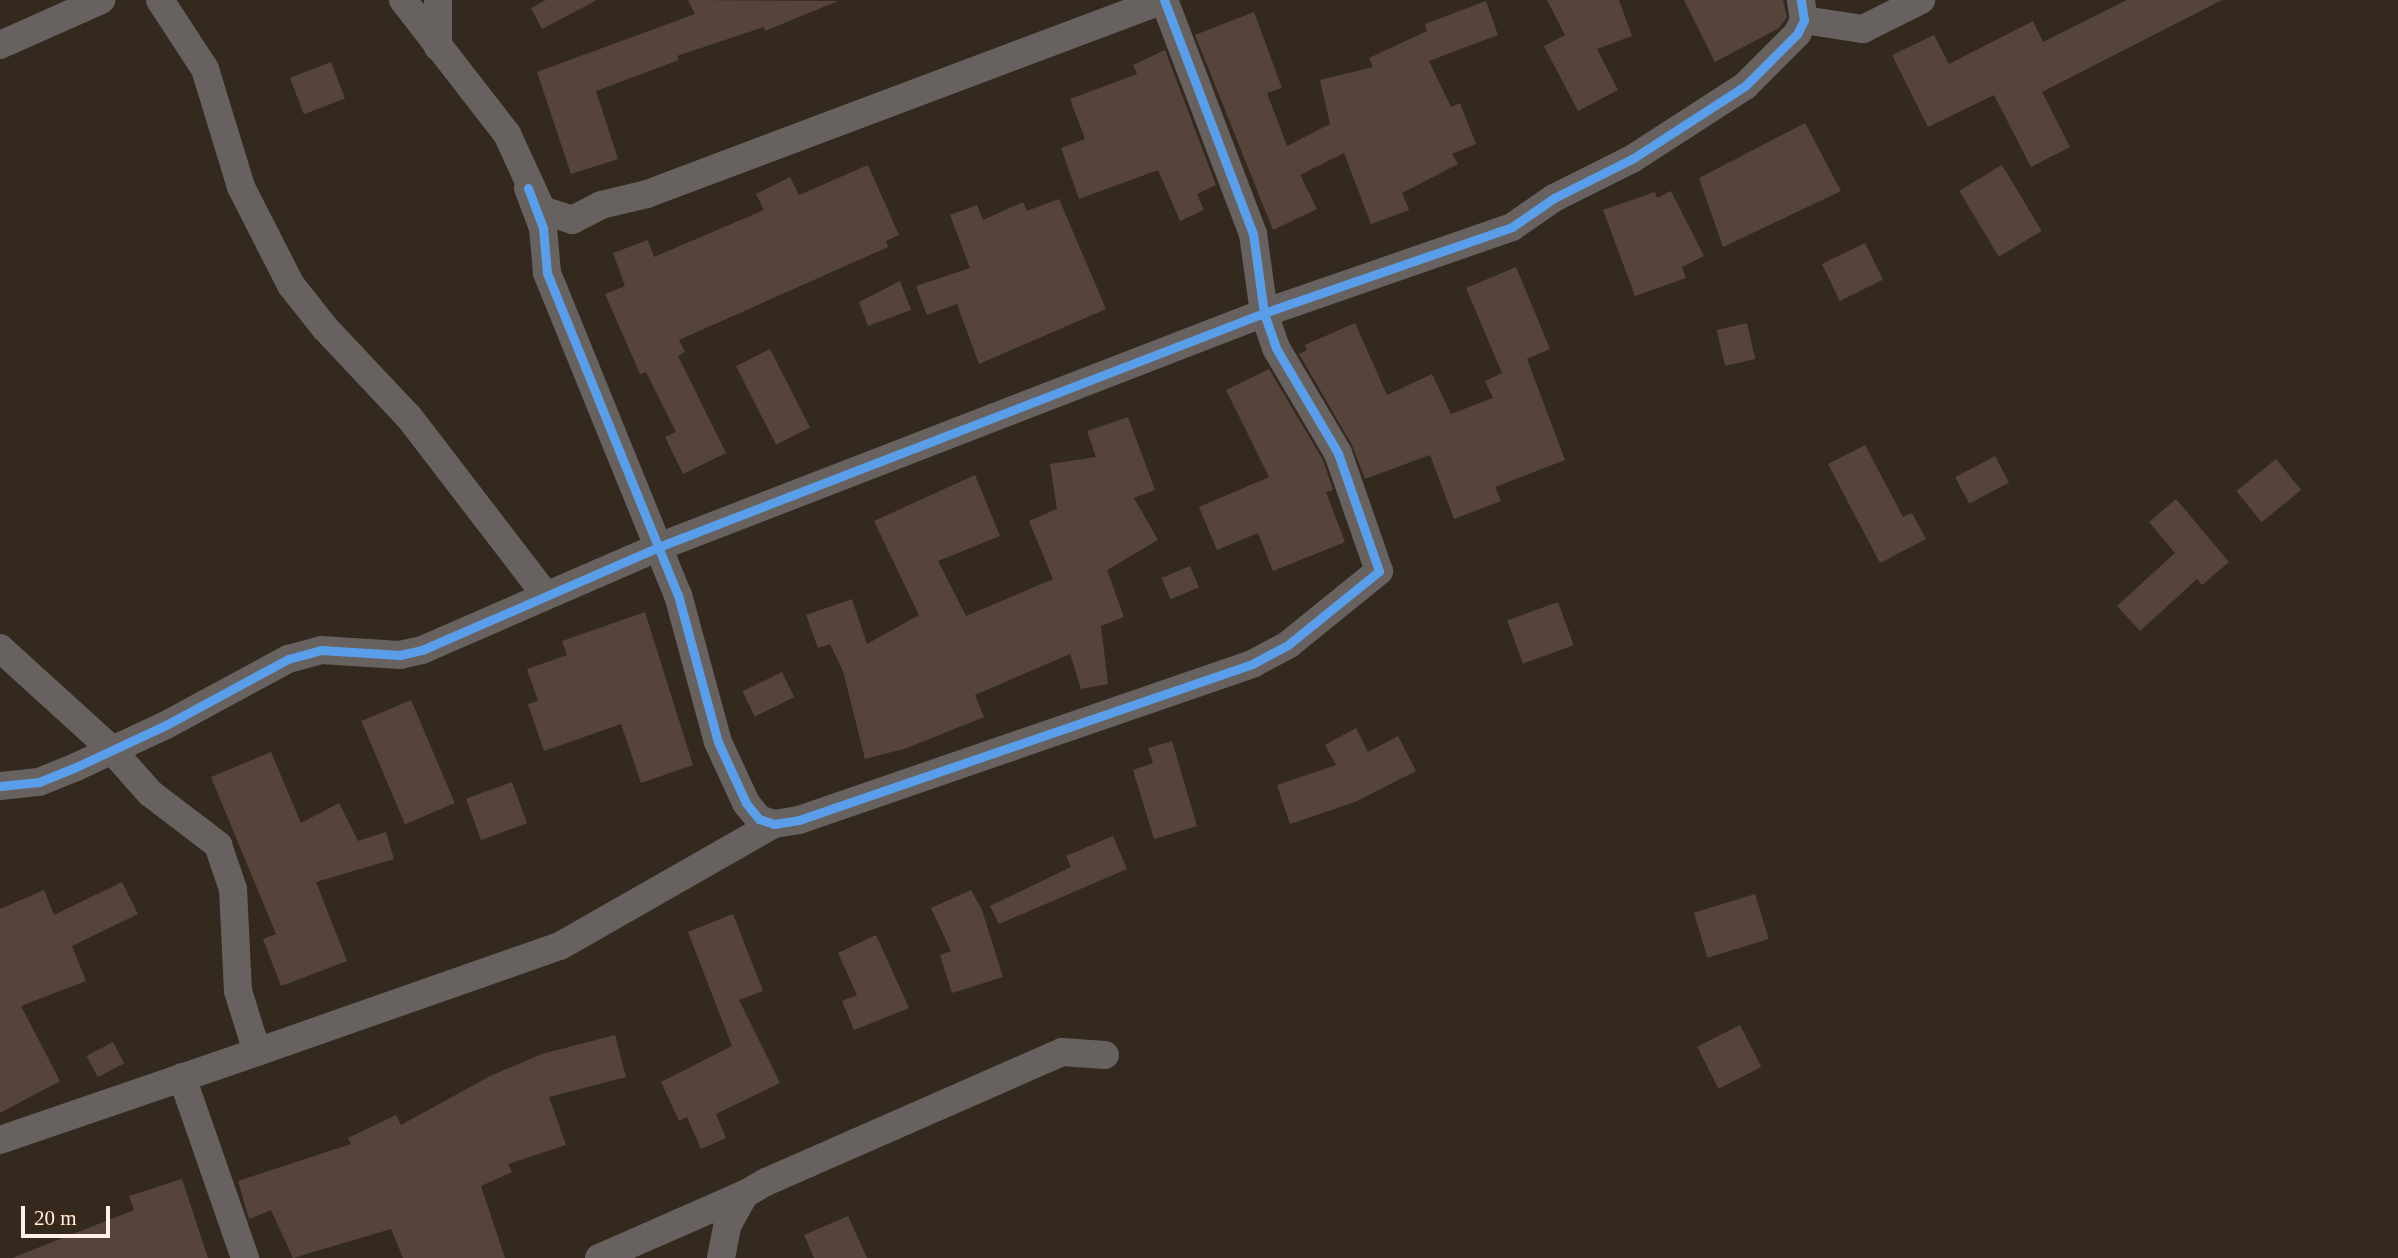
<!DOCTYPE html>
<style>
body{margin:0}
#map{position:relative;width:2398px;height:1258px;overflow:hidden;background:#34291e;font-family:Georgia,serif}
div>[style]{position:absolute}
.building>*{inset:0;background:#56443c;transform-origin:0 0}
.minor>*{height:28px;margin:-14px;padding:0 14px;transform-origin:14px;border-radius:14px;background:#67625f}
.cycleway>*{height:9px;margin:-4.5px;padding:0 4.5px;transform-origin:4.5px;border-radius:4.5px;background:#5a9eea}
span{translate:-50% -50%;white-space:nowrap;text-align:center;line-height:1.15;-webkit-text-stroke:6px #3c2816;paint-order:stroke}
.scale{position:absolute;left:21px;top:1206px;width:89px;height:32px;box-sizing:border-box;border:4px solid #fff1e6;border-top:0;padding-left:9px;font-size:21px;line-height:24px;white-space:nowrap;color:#fff1e6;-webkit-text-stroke:5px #3c2816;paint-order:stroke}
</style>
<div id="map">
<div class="building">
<div style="clip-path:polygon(546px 0,597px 0,542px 29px,531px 8px)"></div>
<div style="clip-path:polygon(688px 0,838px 1px,765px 31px,764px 27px,677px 56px,679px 60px,596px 91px,618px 159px,571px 174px,537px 72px,695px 14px)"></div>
<div style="clip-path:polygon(1547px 0,1619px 0,1632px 36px,1597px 49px,1618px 90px,1578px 111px,1544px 46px,1565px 35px)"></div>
<div style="clip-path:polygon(1684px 0,1783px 0,1787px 17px,1779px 28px,1715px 62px)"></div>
<div style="clip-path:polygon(2127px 0,2222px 0,2042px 92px,2070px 147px,2031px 167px,1994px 95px,1928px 127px,1892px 55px,1934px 35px,1949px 64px,2033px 21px,2043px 42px)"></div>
<div style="clip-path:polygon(1486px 1px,1498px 35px,1429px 61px,1451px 107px,1460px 103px,1476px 144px,1452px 154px,1458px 164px,1402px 193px,1409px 210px,1371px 224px,1344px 153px,1300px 175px,1317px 209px,1273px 230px,1195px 35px,1254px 12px,1282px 88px,1267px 93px,1287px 146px,1330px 124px,1320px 80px,1373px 67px,1369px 58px,1427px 31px,1425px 24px)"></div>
<div style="clip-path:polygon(1165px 50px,1216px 185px,1197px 194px,1204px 210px,1180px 221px,1158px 170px,1079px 199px,1061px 148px,1085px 139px,1070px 99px,1137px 74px,1133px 65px)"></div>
<div style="left:331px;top:62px;width:39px;height:44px;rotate:69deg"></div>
<div style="clip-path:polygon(1805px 123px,1841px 191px,1723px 247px,1699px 178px)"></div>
<div style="clip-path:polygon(868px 165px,899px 235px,886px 241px,888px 247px,679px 340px,685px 352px,678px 356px,726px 453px,683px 474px,665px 437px,676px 432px,646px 372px,640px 374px,605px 294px,625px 286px,613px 253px,648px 240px,654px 257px,764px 210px,756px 194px,790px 177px,799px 195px)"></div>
<div style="left:2002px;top:165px;width:77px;height:50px;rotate:59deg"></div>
<div style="clip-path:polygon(1671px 191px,1704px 256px,1682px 267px,1686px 278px,1635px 296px,1603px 210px,1655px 192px,1657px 198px)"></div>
<div style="clip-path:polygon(1059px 199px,1106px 309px,979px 364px,957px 304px,927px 315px,916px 286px,970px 268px,950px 215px,977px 205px,983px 220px,1023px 202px,1027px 211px)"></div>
<div style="left:1865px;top:243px;width:41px;height:48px;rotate:64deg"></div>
<div style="clip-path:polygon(1516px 267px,1550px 349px,1527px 359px,1565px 460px,1495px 487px,1501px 501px,1454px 519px,1430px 455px,1365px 479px,1352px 445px,1299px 354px,1307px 350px,1305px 345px,1355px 323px,1387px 395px,1432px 374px,1451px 414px,1493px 398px,1485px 381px,1502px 373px,1466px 288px)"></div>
<div style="clip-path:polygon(900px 281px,911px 310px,868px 326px,859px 302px)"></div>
<div style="left:1747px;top:323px;width:37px;height:31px;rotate:77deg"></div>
<div style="left:770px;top:349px;width:88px;height:38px;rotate:63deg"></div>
<div style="clip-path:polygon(1269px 369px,1323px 460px,1333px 490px,1326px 492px,1345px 542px,1273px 571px,1258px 533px,1217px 550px,1199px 507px,1269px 477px,1226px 390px)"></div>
<div style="clip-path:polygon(1128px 417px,1155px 490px,1134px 498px,1158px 540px,1107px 570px,1124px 617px,1101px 626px,1108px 684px,1081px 689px,1070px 654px,975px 695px,984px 717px,907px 748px,865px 759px,843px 671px,830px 644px,818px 648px,806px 615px,852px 599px,867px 644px,919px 615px,874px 521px,975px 475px,1000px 536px,938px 561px,966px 616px,1053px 579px,1029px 521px,1057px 509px,1050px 464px,1096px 457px,1087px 431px)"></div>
<div style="clip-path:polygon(1865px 445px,1903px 517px,1912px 513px,1926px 539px,1880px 563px,1828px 464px)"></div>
<div style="left:1995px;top:456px;width:30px;height:45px;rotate:62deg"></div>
<div style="left:2276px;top:459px;width:40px;height:51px;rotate:51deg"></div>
<div style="clip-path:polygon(2176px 499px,2229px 562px,2202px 585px,2197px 579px,2140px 631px,2117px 606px,2175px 553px,2149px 522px)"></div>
<div style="left:1190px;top:566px;width:23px;height:31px;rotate:67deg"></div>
<div style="left:1558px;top:602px;width:46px;height:54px;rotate:70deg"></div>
<div style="clip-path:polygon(645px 612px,693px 765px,641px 783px,621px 724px,544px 751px,528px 704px,538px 701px,527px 669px,567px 655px,562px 641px)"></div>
<div style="left:782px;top:672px;width:28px;height:44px;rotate:64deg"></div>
<div style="left:411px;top:700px;width:112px;height:54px;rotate:67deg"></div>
<div style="clip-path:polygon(1356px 728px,1368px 752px,1398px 736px,1416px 771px,1355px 802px,1290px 824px,1277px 785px,1336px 765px,1325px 745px)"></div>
<div style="clip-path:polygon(1172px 741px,1197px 826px,1154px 839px,1133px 770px,1153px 763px,1148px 748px)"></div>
<div style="clip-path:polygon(271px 752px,301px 823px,339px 803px,358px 841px,386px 832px,394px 859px,316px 882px,347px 961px,281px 986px,263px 939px,276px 934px,211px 777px)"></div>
<div style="left:512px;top:782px;width:44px;height:49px;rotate:70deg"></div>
<div style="clip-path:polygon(1113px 836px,1127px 869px,999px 924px,990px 906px,1071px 867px,1066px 856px)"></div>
<div style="clip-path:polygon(122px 882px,138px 914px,72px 946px,86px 981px,21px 1006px,60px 1081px,0 1113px,0 909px,44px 890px,54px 915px)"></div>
<div style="clip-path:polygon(971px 890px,982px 910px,1003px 977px,952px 993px,940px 955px,951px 951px,931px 908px)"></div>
<div style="left:1755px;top:894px;width:47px;height:64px;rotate:73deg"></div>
<div style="clip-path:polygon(733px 914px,763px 991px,739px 1000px,780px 1083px,716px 1114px,726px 1138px,701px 1149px,687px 1117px,679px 1121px,661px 1082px,732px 1046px,688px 932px)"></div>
<div style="clip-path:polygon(876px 935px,909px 1008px,854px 1030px,842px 1001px,857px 995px,838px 953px)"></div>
<div style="left:1740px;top:1025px;width:47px;height:48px;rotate:63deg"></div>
<div style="clip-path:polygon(615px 1035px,626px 1077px,549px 1097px,566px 1145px,508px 1164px,512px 1172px,481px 1186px,505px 1258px,403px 1258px,391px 1229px,293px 1258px,271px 1210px,249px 1219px,238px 1181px,351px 1144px,348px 1138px,396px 1115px,401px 1125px,490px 1076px,542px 1054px)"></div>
<div style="left:113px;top:1042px;width:24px;height:30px;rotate:62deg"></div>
<div style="clip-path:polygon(182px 1179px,208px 1258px,12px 1258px,134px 1210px,129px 1196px)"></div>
<div style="clip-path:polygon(848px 1216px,867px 1258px,814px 1258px,804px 1235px)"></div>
</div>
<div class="minor">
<div style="left:160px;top:0;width:82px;rotate:56.9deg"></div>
<div style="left:205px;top:69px;width:123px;rotate:73deg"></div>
<div style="left:241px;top:187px;width:110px;rotate:63deg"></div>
<div style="left:291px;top:285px;width:55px;rotate:51.7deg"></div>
<div style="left:325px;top:328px;width:122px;rotate:46.7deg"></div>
<div style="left:409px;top:417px;width:223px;rotate:52.5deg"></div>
<div style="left:403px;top:0;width:170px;rotate:52.2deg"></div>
<div style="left:507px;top:134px;width:84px;rotate:65.3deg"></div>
<div style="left:542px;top:210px;width:32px;rotate:18deg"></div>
<div style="left:572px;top:220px;width:33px;rotate:-27deg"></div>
<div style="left:601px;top:205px;width:47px;rotate:-13.4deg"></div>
<div style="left:647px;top:194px;width:551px;rotate:-20.6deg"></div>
<div style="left:438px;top:0;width:47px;rotate:90deg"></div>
<div style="left:1804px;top:20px;width:60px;rotate:8.7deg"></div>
<div style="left:1863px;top:29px;width:65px;rotate:-26.6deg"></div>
<div style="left:0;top:45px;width:111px;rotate:-24deg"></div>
<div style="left:528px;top:188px;width:43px;rotate:69.4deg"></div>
<div style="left:543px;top:228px;width:45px;rotate:84.9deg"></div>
<div style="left:547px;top:273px;width:348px;rotate:67.9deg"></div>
<div style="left:678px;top:595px;width:152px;rotate:74.8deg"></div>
<div style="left:718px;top:742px;width:67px;rotate:65.3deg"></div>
<div style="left:746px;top:803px;width:21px;rotate:51deg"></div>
<div style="left:759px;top:819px;width:16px;rotate:18deg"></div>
<div style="left:774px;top:824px;width:25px;rotate:-9deg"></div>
<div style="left:799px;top:820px;width:481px;rotate:-19deg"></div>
<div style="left:1254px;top:663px;width:40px;rotate:-28deg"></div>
<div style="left:1289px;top:644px;width:116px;rotate:-39deg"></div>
<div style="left:1379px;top:571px;width:125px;rotate:-109.2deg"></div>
<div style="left:1338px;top:453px;width:122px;rotate:-120.6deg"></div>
<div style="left:1276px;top:348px;width:37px;rotate:-109deg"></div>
<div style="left:1264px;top:313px;width:80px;rotate:-97.9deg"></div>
<div style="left:1253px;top:234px;width:250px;rotate:-110.8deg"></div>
<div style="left:0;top:648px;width:150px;rotate:42.3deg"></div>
<div style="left:111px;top:749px;width:59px;rotate:48.4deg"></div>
<div style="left:150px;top:793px;width:86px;rotate:37.4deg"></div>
<div style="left:218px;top:845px;width:46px;rotate:71.2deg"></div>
<div style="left:233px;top:889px;width:102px;rotate:87.2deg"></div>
<div style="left:238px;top:991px;width:64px;rotate:72.7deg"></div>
<div style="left:257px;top:1052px;width:272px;rotate:161.1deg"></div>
<div style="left:0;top:786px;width:39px;rotate:-6deg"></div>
<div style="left:39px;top:782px;width:40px;rotate:-22deg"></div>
<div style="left:76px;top:767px;width:99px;rotate:-25deg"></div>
<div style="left:166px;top:725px;width:139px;rotate:-28.4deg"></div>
<div style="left:288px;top:659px;width:34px;rotate:-15deg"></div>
<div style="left:321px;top:650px;width:79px;rotate:3.6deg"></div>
<div style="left:400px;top:655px;width:23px;rotate:-13deg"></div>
<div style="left:422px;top:650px;width:261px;rotate:-23.5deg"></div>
<div style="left:661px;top:546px;width:646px;rotate:-21.13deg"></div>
<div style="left:1264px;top:313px;width:262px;rotate:-19.1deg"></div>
<div style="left:1512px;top:227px;width:51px;rotate:-34.6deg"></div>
<div style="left:1554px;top:198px;width:87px;rotate:-26.6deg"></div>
<div style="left:1632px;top:159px;width:135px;rotate:-32.9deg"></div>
<div style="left:1745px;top:86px;width:74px;rotate:-45deg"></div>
<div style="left:1797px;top:34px;width:16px;rotate:-63deg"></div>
<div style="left:1804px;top:20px;width:20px;rotate:-99deg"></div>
<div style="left:257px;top:1052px;width:321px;rotate:-19.3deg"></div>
<div style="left:560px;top:946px;width:246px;rotate:-29.7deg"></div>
<div style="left:182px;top:1077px;width:192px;rotate:70.8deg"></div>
<div style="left:599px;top:1258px;width:159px;rotate:-23.7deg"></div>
<div style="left:721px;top:1258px;width:33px;rotate:-79deg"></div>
<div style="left:727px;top:1226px;width:37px;rotate:-61deg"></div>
<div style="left:745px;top:1194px;width:24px;rotate:-30deg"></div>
<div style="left:766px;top:1182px;width:323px;rotate:-23.7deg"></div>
<div style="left:1062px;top:1052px;width:43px;rotate:4deg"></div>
</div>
<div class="cycleway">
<div style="left:528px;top:188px;width:43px;rotate:69.4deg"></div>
<div style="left:543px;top:228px;width:45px;rotate:84.9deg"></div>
<div style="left:547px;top:273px;width:348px;rotate:67.9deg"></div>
<div style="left:678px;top:595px;width:152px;rotate:74.8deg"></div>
<div style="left:718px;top:742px;width:67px;rotate:65.3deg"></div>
<div style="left:746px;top:803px;width:21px;rotate:51deg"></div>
<div style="left:759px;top:819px;width:16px;rotate:18deg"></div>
<div style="left:774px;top:824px;width:25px;rotate:-9deg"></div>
<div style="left:799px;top:820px;width:481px;rotate:-19deg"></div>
<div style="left:1254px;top:663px;width:40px;rotate:-28deg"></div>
<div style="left:1289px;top:644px;width:116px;rotate:-39deg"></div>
<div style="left:1379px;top:571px;width:125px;rotate:-109.2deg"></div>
<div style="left:1338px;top:453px;width:122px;rotate:-120.6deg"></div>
<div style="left:1276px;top:348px;width:37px;rotate:-109deg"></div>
<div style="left:1264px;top:313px;width:80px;rotate:-97.9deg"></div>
<div style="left:1253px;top:234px;width:250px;rotate:-110.8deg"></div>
<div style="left:0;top:786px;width:39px;rotate:-6deg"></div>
<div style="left:39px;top:782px;width:40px;rotate:-22deg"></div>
<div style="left:76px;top:767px;width:99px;rotate:-25deg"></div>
<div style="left:166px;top:725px;width:139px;rotate:-28.4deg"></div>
<div style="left:288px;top:659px;width:34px;rotate:-15deg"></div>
<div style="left:321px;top:650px;width:79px;rotate:3.6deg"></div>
<div style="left:400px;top:655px;width:23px;rotate:-13deg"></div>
<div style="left:422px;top:650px;width:261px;rotate:-23.5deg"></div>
<div style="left:661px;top:546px;width:646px;rotate:-21.13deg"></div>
<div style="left:1264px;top:313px;width:262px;rotate:-19.1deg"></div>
<div style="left:1512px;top:227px;width:51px;rotate:-34.6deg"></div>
<div style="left:1554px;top:198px;width:87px;rotate:-26.6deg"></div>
<div style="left:1632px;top:159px;width:135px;rotate:-32.9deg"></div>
<div style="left:1745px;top:86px;width:74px;rotate:-45deg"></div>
<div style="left:1797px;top:34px;width:16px;rotate:-63deg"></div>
<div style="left:1804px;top:20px;width:20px;rotate:-99deg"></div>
</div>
<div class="scale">20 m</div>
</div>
